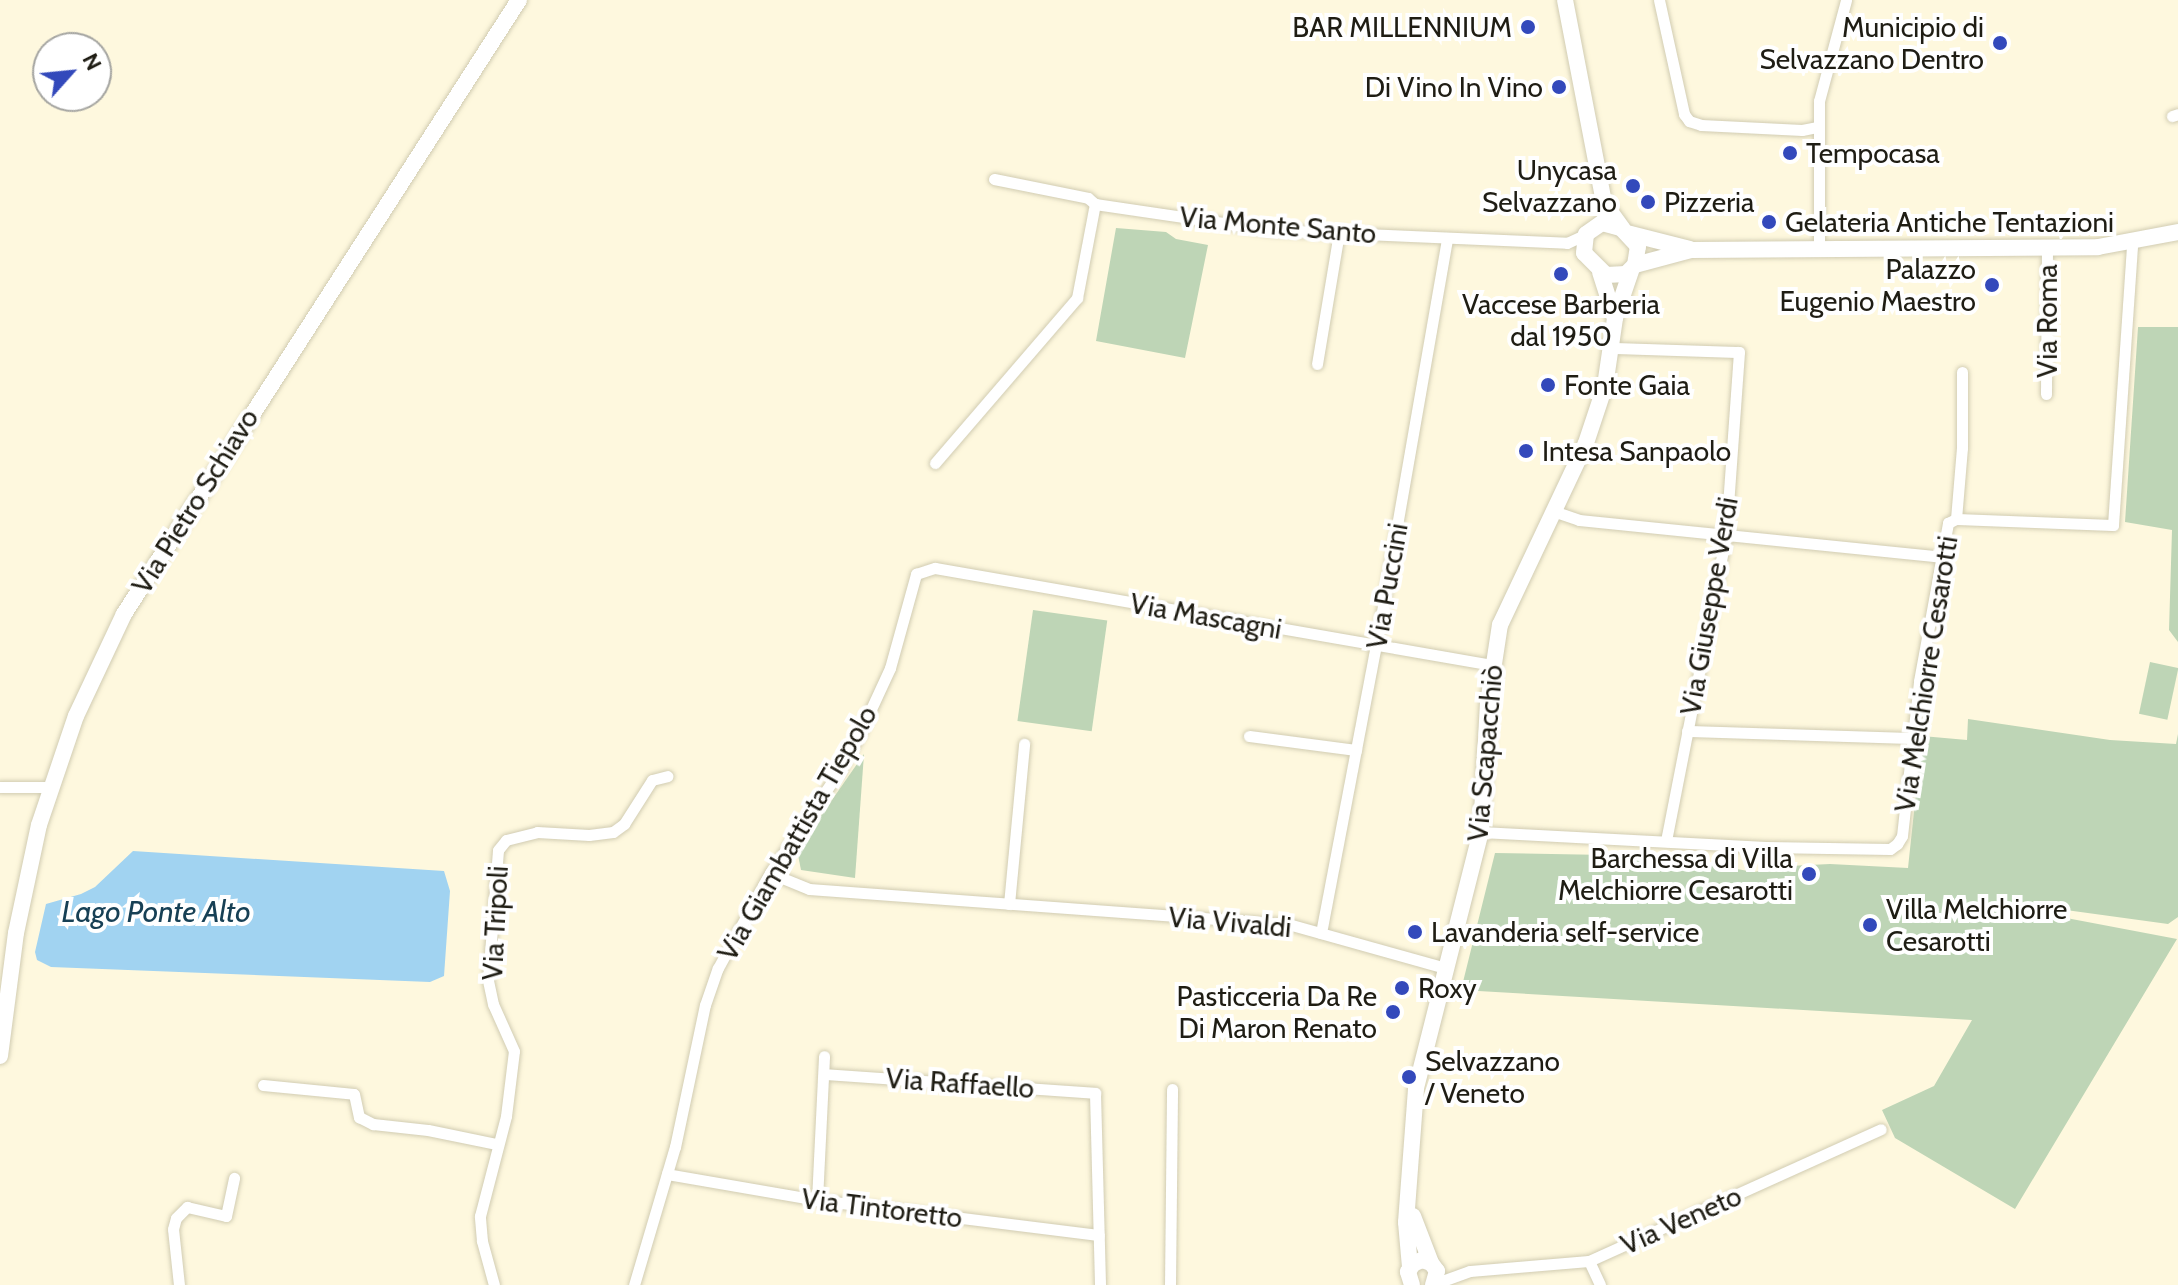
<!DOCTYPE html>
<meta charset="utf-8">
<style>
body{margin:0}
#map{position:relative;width:2178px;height:1285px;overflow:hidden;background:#fef8de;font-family:Cabin,sans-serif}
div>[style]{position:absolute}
.green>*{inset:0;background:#bed5b6;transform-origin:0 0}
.water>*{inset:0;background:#a1d3f1}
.roads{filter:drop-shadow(0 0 2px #d1ccb2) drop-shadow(0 0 2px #d1ccb2)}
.street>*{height:11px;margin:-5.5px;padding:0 5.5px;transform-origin:5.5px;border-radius:5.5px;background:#fff}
.secondary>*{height:16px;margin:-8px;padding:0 8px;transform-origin:8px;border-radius:8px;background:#fff}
.dots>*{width:22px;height:22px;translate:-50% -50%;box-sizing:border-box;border:4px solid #fff;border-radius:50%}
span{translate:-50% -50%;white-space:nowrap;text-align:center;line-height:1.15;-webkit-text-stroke:8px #fff;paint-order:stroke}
.poi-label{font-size:28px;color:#1f1d14}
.right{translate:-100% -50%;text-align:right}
.left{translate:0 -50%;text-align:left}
.street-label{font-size:28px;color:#1f1d14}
.water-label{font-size:30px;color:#174055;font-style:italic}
.north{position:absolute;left:32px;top:32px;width:80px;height:80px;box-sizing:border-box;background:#fff;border:2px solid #a5a5a1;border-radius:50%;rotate:63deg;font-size:22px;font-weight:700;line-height:32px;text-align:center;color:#1f1d14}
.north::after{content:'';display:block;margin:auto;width:28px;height:36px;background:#3349bb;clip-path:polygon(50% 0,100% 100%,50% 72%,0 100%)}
</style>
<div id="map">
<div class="green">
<div style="clip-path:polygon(1116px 228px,1166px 232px,1176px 239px,1208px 245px,1185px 358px,1096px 341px)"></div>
<div style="clip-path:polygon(2138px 327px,2178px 327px,2178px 642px,2169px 630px,2172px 530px,2125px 522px)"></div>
<div style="left:1033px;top:610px;width:75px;height:112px;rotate:8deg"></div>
<div style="left:2150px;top:662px;width:29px;height:53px;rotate:12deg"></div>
<div style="clip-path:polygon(1968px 719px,2110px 740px,2176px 744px,2178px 734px,2178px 917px,2168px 924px,2044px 907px,2040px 913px,2177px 939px,2015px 1209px,1895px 1138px,1882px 1110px,1934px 1086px,1972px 1020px,1461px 990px,1495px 853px,1662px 856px,1754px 872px,1789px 866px,1830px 864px,1908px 868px,1922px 736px,1967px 740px)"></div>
<div style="clip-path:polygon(864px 754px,855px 878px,801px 870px,797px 850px)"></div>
</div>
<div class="water">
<div style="clip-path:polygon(133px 851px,444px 871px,450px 891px,444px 976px,430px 982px,51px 967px,37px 960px,35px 952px,46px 904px,81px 894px,95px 887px)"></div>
</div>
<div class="roads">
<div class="street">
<div style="left:1659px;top:0;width:117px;rotate:77.6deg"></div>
<div style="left:1684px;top:114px;width:9px;rotate:54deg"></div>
<div style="left:1689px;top:121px;width:13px;rotate:18deg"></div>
<div style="left:1701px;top:125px;width:101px;rotate:2.8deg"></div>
<div style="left:1802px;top:130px;width:16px;rotate:-11deg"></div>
<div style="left:2172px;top:116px;width:6px;rotate:-18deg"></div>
<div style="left:994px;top:179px;width:96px;rotate:11.4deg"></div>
<div style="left:1088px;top:198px;width:9px;rotate:41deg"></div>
<div style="left:1095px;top:204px;width:179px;rotate:8.4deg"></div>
<div style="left:1272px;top:230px;width:295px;rotate:2.5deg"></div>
<div style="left:1567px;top:243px;width:21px;rotate:-25deg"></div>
<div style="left:1819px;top:248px;width:147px;rotate:-90deg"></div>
<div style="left:1819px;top:101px;width:105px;rotate:-75deg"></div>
<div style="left:1613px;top:348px;width:126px;rotate:1.8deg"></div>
<div style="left:1739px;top:352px;width:183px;rotate:94.1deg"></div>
<div style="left:1726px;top:535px;width:312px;rotate:101.1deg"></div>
<div style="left:1317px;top:364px;width:133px;rotate:-80.5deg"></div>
<div style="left:2046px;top:394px;width:147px;rotate:-89.6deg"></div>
<div style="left:935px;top:463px;width:218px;rotate:-49.3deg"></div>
<div style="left:1077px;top:298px;width:96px;rotate:-79.2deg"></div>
<div style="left:1556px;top:512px;width:24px;rotate:19deg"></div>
<div style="left:1579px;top:520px;width:364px;rotate:5.8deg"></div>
<div style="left:1956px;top:519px;width:71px;rotate:-85.2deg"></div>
<div style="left:1962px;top:448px;width:76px;rotate:-90deg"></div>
<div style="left:1687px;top:731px;width:225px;rotate:1.8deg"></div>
<div style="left:1249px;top:736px;width:108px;rotate:7.5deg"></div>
<div style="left:0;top:787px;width:50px"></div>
<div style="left:1481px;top:832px;width:285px;rotate:3deg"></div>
<div style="left:1766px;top:847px;width:124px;rotate:0.9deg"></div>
<div style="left:1890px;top:849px;width:9px;rotate:-36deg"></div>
<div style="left:1897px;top:844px;width:9px;rotate:-58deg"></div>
<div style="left:1902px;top:836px;width:156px;rotate:-83.7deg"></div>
<div style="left:1919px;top:681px;width:161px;rotate:-79.6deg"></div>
<div style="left:1948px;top:523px;width:9px;rotate:-27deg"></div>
<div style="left:1956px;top:519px;width:157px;rotate:2.2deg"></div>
<div style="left:2113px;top:525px;width:283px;rotate:-86.1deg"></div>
<div style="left:770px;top:873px;width:42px;rotate:22.3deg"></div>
<div style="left:809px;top:889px;width:480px;rotate:4.2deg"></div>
<div style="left:1288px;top:924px;width:164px;rotate:15.6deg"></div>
<div style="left:1009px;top:904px;width:161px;rotate:-84.6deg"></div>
<div style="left:1321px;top:933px;width:292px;rotate:-79.2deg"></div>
<div style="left:1376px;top:646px;width:414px;rotate:-80.1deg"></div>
<div style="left:824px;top:1074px;width:272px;rotate:4deg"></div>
<div style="left:1095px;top:1093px;width:192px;rotate:88.5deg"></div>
<div style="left:263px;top:1085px;width:91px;rotate:5.6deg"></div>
<div style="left:354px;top:1094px;width:24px;rotate:78deg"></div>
<div style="left:359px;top:1117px;width:16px;rotate:27deg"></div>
<div style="left:373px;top:1124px;width:55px;rotate:6.2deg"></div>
<div style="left:428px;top:1130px;width:69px;rotate:11.6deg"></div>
<div style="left:667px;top:1174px;width:152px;rotate:9.8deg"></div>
<div style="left:817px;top:1200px;width:284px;rotate:7.1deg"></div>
<div style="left:817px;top:1200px;width:144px;rotate:-87.2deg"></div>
<div style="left:1589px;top:1261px;width:26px;rotate:65deg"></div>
<div style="left:1434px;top:1284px;width:38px;rotate:-20deg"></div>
<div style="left:1470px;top:1271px;width:119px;rotate:-4.8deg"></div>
<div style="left:1589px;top:1261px;width:320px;rotate:-24.3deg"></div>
<div style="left:179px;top:1285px;width:56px;rotate:-96.1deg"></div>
<div style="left:173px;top:1229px;width:11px;rotate:-75deg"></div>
<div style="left:176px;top:1218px;width:16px;rotate:-45deg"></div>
<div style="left:187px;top:1207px;width:40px;rotate:13deg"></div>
<div style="left:226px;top:1216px;width:39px;rotate:-78deg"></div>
<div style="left:494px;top:1285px;width:46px;rotate:-105.3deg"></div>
<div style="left:482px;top:1241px;width:25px;rotate:-95deg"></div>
<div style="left:480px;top:1216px;width:103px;rotate:-75.4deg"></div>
<div style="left:506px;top:1116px;width:65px;rotate:-83deg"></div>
<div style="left:514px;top:1051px;width:51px;rotate:-114.1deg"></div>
<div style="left:493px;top:1004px;width:25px;rotate:-102deg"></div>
<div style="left:488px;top:980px;width:130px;rotate:-85.6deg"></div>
<div style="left:498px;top:850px;width:13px;rotate:-51deg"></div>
<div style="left:506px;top:840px;width:32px;rotate:-14deg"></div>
<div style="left:537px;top:832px;width:52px;rotate:3.3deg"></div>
<div style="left:589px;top:835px;width:24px;rotate:-7deg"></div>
<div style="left:613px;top:832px;width:14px;rotate:-36deg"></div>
<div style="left:624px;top:824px;width:52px;rotate:-57.5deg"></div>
<div style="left:652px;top:780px;width:16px;rotate:-14deg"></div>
<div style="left:634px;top:1285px;width:144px;rotate:-73.5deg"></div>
<div style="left:675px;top:1147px;width:145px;rotate:-78.1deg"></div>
<div style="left:705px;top:1005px;width:39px;rotate:-71deg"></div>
<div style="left:718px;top:968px;width:108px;rotate:-61.3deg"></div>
<div style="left:770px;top:873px;width:125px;rotate:-55.8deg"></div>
<div style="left:840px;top:770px;width:42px;rotate:-61.6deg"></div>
<div style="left:860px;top:733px;width:72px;rotate:-65.2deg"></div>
<div style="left:890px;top:668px;width:98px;rotate:-74.5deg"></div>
<div style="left:916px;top:574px;width:20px;rotate:-18deg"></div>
<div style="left:935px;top:568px;width:565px;rotate:9.88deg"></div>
<div style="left:1170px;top:1285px;width:196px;rotate:-89.4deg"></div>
</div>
<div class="secondary">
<div style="left:1565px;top:0;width:207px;rotate:79.1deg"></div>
<div style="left:1604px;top:203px;width:32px;rotate:54deg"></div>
<div style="left:1602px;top:223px;width:20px;rotate:15deg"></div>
<div style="left:1621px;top:228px;width:25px;rotate:47deg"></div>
<div style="left:1638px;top:246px;width:19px;rotate:99deg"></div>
<div style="left:1635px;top:265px;width:13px;rotate:135deg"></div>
<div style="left:1626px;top:274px;width:20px;rotate:177deg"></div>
<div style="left:1606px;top:275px;width:31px;rotate:-135deg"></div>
<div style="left:1584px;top:253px;width:19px;rotate:-84deg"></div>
<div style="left:1586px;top:234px;width:19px;rotate:-35deg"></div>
<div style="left:1627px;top:233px;width:65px;rotate:14.3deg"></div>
<div style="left:1635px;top:265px;width:58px;rotate:-15deg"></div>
<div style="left:1691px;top:250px;width:407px;rotate:-0.4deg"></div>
<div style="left:2098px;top:247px;width:81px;rotate:-10.6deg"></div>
<div style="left:1600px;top:272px;width:46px;rotate:72.3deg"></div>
<div style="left:0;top:1056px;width:124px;rotate:-82.6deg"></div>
<div style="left:16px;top:933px;width:110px;rotate:-78deg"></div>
<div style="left:39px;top:825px;width:115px;rotate:-71.3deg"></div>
<div style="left:76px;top:716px;width:113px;rotate:-64.8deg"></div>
<div style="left:124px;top:614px;width:730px;rotate:-57.25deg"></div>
<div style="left:1413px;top:1216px;width:50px;rotate:69deg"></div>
<div style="left:1410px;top:1267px;width:45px;rotate:-95.1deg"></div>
<div style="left:1406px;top:1222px;width:134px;rotate:-85.7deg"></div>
<div style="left:1416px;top:1088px;width:264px;rotate:-75.8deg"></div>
<div style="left:1481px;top:832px;width:129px;rotate:-86.9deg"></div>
<div style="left:1488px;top:703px;width:79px;rotate:-81.3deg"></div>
<div style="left:1500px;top:625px;width:201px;rotate:-64.7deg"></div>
<div style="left:1586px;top:443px;width:60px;rotate:-71.6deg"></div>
<div style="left:1605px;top:386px;width:69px;rotate:-81.6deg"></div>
<div style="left:1615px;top:318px;width:50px;rotate:-71.2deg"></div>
<div style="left:1412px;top:1285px;width:14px;rotate:-107deg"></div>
<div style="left:1408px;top:1272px;width:9px;rotate:-58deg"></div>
<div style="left:1413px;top:1264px;width:10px;rotate:-24deg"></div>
<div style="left:1422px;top:1260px;width:9px;rotate:18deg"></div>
<div style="left:1431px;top:1263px;width:10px;rotate:53deg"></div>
<div style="left:1437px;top:1271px;width:15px;rotate:106deg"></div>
</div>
</div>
<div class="dots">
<div style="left:1528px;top:27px;background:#3349bb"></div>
<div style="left:2000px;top:43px;background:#3349bb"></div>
<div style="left:1559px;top:87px;background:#3349bb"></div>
<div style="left:1790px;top:153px;background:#3349bb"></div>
<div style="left:1633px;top:186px;background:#3349bb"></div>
<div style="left:1648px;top:202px;background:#3349bb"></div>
<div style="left:1769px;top:222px;background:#3349bb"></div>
<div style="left:1561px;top:274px;background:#3349bb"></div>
<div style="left:1992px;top:285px;background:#3349bb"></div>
<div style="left:1548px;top:385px;background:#3349bb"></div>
<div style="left:1526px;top:451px;background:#3349bb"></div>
<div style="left:1809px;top:874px;background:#3349bb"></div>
<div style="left:1870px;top:925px;background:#3349bb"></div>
<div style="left:1415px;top:932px;background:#3349bb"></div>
<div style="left:1402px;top:988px;background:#3349bb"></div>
<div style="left:1393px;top:1012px;background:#3349bb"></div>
<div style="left:1409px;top:1077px;background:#3349bb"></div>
</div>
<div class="poi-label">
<span class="right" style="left:1512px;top:27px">BAR MILLENNIUM</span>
<span class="right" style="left:1984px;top:43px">Municipio di<br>Selvazzano Dentro</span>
<span class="right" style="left:1543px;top:87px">Di Vino In Vino</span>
<span class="left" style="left:1806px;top:153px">Tempocasa</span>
<span class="right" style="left:1617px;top:186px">Unycasa<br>Selvazzano</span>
<span class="left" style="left:1664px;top:202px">Pizzeria</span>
<span class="left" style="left:1785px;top:222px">Gelateria Antiche Tentazioni</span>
<span class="right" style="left:1976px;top:285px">Palazzo<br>Eugenio Maestro</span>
<span style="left:1561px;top:320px">Vaccese Barberia<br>dal 1950</span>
<span class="left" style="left:1564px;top:385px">Fonte Gaia</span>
<span class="left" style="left:1542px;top:451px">Intesa Sanpaolo</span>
<span class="right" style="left:1793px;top:874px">Barchessa di Villa<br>Melchiorre Cesarotti</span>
<span class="left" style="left:1886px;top:925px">Villa Melchiorre<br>Cesarotti</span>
<span class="left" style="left:1431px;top:932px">Lavanderia self-service</span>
<span class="left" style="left:1418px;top:988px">Roxy</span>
<span class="right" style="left:1377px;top:1012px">Pasticceria Da Re<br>Di Maron Renato</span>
<span class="left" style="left:1425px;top:1077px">Selvazzano<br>/ Veneto</span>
</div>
<div class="street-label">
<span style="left:1278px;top:225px;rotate:5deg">Via Monte Santo</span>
<span style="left:2047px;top:321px;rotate:-90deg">Via Roma</span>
<span style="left:195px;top:501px;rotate:-58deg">Via Pietro Schiavo</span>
<span style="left:1387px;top:586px;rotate:-80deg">Via Puccini</span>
<span style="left:1709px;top:606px;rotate:-80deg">Via Giuseppe Verdi</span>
<span style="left:1206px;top:616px;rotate:10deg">Via Mascagni</span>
<span style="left:1926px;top:674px;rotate:-81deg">Via Melchiorre Cesarotti</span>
<span style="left:1485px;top:753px;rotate:-85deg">Via Scapacchiò</span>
<span style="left:797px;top:833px;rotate:-60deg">Via Giambattista Tiepolo</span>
<span style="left:1230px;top:922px;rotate:5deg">Via Vivaldi</span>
<span style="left:495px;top:923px;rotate:-87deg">Via Tripoli</span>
<span style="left:960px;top:1083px;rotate:4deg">Via Raffaello</span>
<span style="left:882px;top:1208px;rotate:7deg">Via Tintoretto</span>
<span style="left:1681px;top:1220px;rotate:-24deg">Via Veneto</span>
</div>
<div class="water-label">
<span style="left:156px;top:912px">Lago Ponte Alto</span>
</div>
<div class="north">N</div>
</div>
